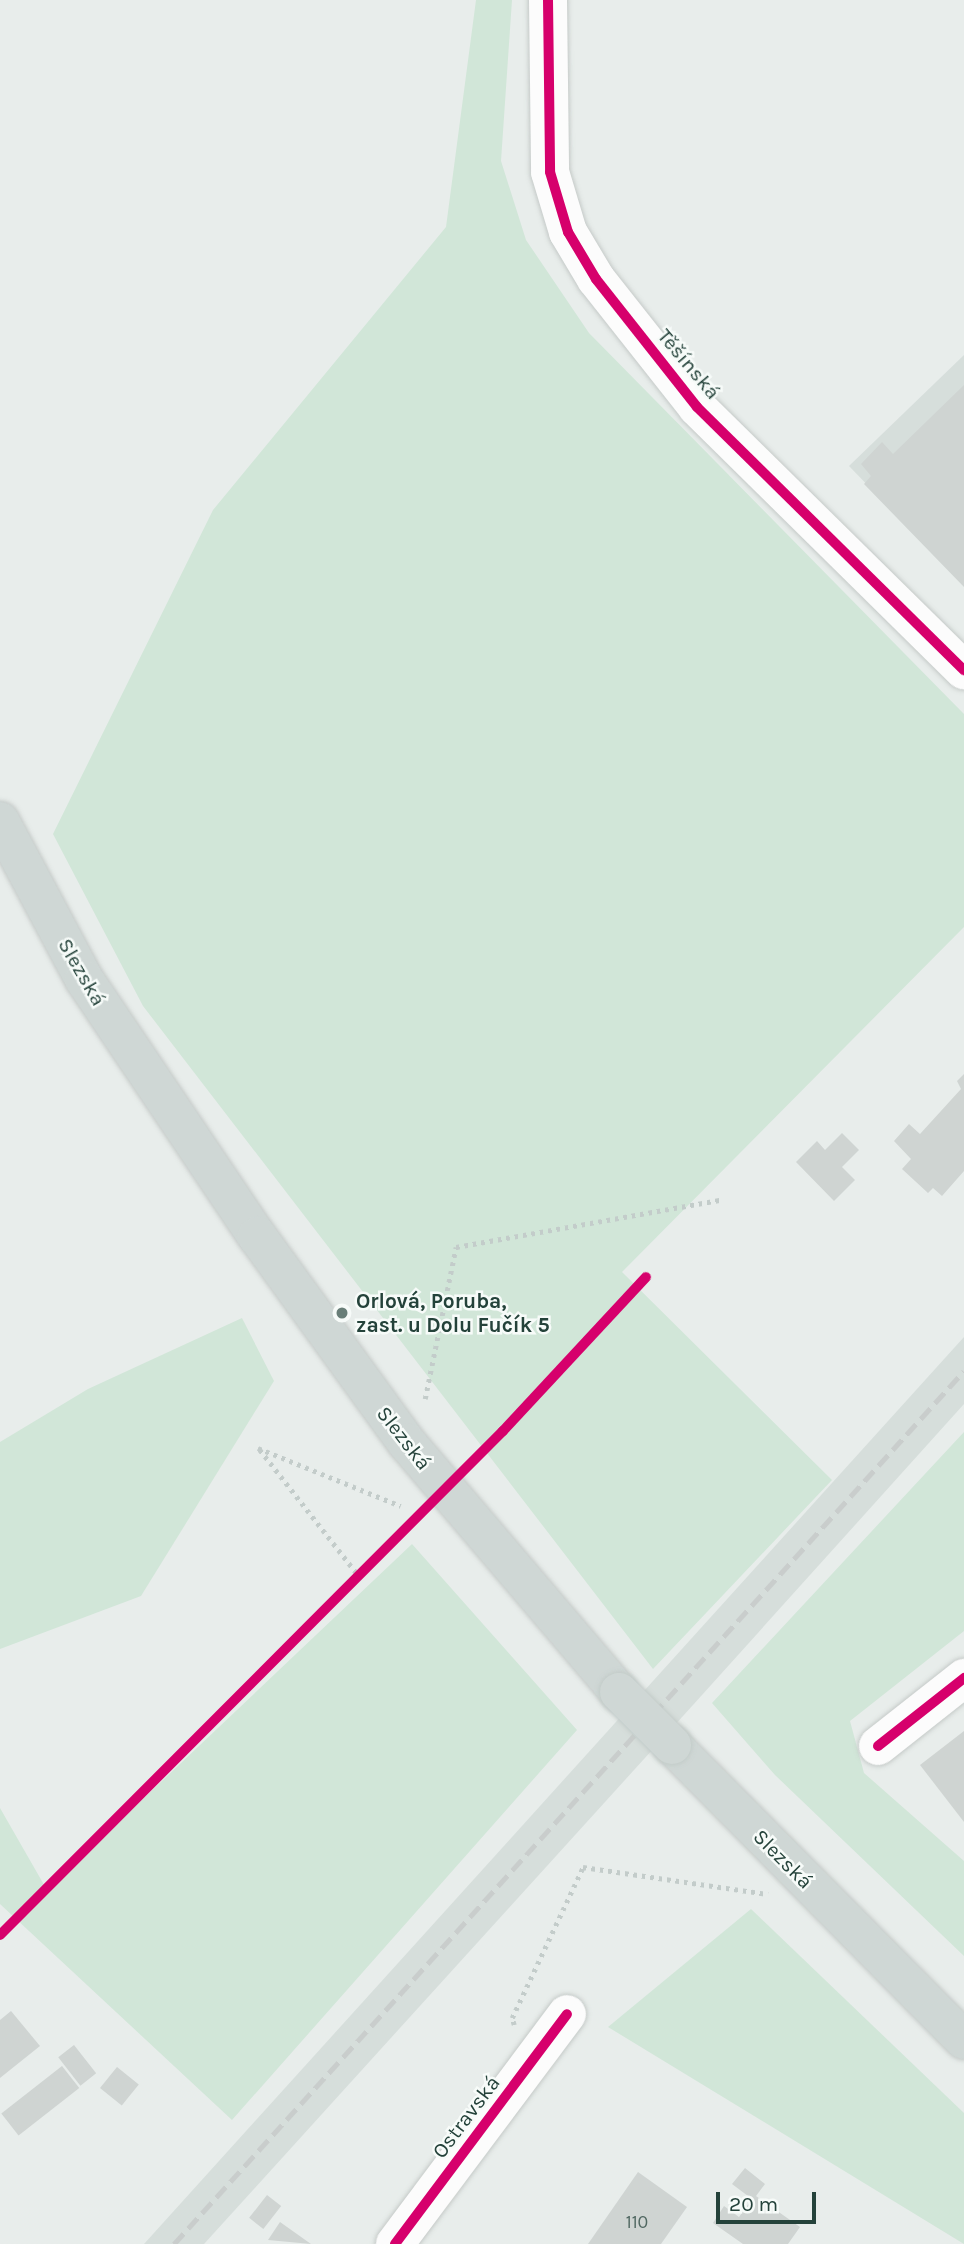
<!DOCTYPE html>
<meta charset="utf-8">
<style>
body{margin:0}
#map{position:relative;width:964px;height:2244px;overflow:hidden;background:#e8edeb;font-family:Karla,sans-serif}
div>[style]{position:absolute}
.built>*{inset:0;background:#d6dedb}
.green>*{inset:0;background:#d1e6d8}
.building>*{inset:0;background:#cfd4d2;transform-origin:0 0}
.path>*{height:4.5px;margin-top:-2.25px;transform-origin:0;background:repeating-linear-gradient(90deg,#c3ccca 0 3.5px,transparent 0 8.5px)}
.roads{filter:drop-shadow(0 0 2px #c5cac8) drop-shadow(0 0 2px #c5cac8)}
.minor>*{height:38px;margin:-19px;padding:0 19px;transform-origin:19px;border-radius:19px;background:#fcfcfc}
.major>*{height:38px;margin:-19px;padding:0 19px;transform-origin:19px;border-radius:19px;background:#cfd7d5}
.rail>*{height:5px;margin-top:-2.5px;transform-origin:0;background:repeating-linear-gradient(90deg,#c9cdcc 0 14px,transparent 0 21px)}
.bridges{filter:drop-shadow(0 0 2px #c3ccc9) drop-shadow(0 0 2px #c3ccc9)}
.major-bridge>*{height:38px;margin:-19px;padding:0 19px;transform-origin:19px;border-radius:19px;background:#cfd7d5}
.cycleway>*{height:10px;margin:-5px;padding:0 5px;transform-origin:5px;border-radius:5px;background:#d6006c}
.dots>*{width:19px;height:19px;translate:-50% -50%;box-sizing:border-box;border:4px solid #f7fbf9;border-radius:50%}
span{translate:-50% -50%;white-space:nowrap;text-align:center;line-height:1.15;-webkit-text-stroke:5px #f7fbf9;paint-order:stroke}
.number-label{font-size:18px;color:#506761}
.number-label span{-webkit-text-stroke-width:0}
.street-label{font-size:21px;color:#24423a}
.poi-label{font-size:21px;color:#24423a;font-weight:700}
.left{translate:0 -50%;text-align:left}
.scale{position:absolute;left:716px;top:2192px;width:100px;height:32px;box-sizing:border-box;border:4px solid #24423a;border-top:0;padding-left:9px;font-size:21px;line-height:24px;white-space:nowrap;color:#24423a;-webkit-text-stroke:5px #f7fbf9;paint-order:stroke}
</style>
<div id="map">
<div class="built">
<div style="clip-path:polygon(964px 355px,964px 585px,849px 466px)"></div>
<div style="clip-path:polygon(964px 1337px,964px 1404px,693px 1705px,204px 2244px,144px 2244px)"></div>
</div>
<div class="green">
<div style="clip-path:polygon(476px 0,512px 0,501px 161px,526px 240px,589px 333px,964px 714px,964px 927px,622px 1272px,832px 1480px,653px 1669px,143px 1006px,53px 834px,213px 510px,446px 227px)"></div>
<div style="clip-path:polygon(242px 1318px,274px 1381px,141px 1596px,0 1649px,0 1442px,88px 1389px)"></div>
<div style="clip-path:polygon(964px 1432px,964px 1631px,850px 1721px,864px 1773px,964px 1861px,964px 1956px,775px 1775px,712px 1703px)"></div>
<div style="clip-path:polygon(412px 1544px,577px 1730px,232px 2120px,0 1904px,0 1808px,47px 1890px)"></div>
<div style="clip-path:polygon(751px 1909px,964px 2113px,964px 2244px,608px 2027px)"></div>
</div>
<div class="building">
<div style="clip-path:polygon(964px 385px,964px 587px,864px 484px,871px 476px,861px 464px,882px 442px,893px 454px)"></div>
<div style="clip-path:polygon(964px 1074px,964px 1171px,942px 1196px,933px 1188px,928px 1193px,902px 1169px,911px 1159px,894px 1141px,909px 1124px,920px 1134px,961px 1089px,957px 1081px)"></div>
<div style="clip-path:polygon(842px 1133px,859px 1150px,842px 1167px,855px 1180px,834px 1201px,796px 1162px,817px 1141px,825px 1150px)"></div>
<div style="clip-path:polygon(964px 1731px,964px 1822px,920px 1765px)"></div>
<div style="clip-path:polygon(11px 2011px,40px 2046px,0 2078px,0 2020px)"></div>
<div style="left:74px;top:2045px;width:36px;height:20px;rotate:52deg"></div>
<div style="left:62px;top:2066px;width:28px;height:77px;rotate:52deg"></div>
<div style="left:117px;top:2067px;width:28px;height:27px;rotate:39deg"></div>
<div style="clip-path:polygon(745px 2168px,765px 2184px,756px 2196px,800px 2227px,788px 2244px,743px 2244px,713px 2223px,724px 2206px,739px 2217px,752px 2199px,732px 2184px)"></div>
<div style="clip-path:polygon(638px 2172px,687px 2207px,661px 2244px,588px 2244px)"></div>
<div style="left:267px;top:2195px;width:18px;height:29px;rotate:38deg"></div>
<div style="clip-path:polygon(280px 2222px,311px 2244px,268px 2240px)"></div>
</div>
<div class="path">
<div style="left:425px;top:1399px;width:155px;rotate:-78.5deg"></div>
<div style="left:456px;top:1247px;width:269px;rotate:-10.1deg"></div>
<div style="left:356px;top:1573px;width:159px;rotate:-128.1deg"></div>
<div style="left:258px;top:1448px;width:154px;rotate:22.1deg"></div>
<div style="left:514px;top:2025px;width:7px;rotate:-106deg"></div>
<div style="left:512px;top:2018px;width:167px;rotate:-64.8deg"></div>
<div style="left:583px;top:1867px;width:187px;rotate:8.3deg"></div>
</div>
<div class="roads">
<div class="minor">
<div style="left:548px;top:0;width:172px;rotate:89.3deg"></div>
<div style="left:550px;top:172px;width:63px;rotate:73.3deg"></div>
<div style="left:568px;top:232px;width:55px;rotate:59.2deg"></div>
<div style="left:596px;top:279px;width:163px;rotate:51.7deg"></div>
<div style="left:697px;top:407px;width:375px;rotate:44.6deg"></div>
<div style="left:878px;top:1746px;width:110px;rotate:-38.3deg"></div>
<div style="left:395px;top:2244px;width:287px;rotate:-53.2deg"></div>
</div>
<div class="major">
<div style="left:0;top:821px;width:179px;rotate:62deg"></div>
<div style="left:84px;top:979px;width:310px;rotate:56.1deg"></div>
<div style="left:257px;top:1236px;width:256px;rotate:54.1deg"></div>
<div style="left:407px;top:1443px;width:327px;rotate:49.6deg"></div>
<div style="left:672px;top:1745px;width:415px;rotate:45.3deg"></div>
</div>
</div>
<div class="rail">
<div style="left:174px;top:2244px;width:1177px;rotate:-47.86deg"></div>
</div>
<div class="bridges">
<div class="major-bridge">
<div style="left:619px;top:1692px;width:75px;rotate:45deg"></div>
</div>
</div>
<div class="cycleway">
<div style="left:548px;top:0;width:172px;rotate:89.3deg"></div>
<div style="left:550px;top:172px;width:63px;rotate:73.3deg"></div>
<div style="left:568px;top:232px;width:55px;rotate:59.2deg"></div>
<div style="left:596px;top:279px;width:163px;rotate:51.7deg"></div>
<div style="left:697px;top:407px;width:375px;rotate:44.6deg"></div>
<div style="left:878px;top:1746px;width:110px;rotate:-38.3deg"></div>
<div style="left:0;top:1935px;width:712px;rotate:-45.06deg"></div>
<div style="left:503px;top:1431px;width:210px;rotate:-47.1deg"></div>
<div style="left:395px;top:2244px;width:287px;rotate:-53.2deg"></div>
</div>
<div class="dots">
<div style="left:342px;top:1313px;background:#697e78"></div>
</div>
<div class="number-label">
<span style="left:637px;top:2222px">110</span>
</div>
<div class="street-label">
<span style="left:689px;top:364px;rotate:50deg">Těšínská</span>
<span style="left:82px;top:972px;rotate:60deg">Slezská</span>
<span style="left:404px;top:1438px;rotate:52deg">Slezská</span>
<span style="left:783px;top:1859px;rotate:45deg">Slezská</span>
<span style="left:466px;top:2117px;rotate:-53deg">Ostravská</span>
</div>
<div class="poi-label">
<span class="left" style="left:356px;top:1313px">Orlová, Poruba,<br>zast. u Dolu Fučík 5</span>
</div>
<div class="scale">20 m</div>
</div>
